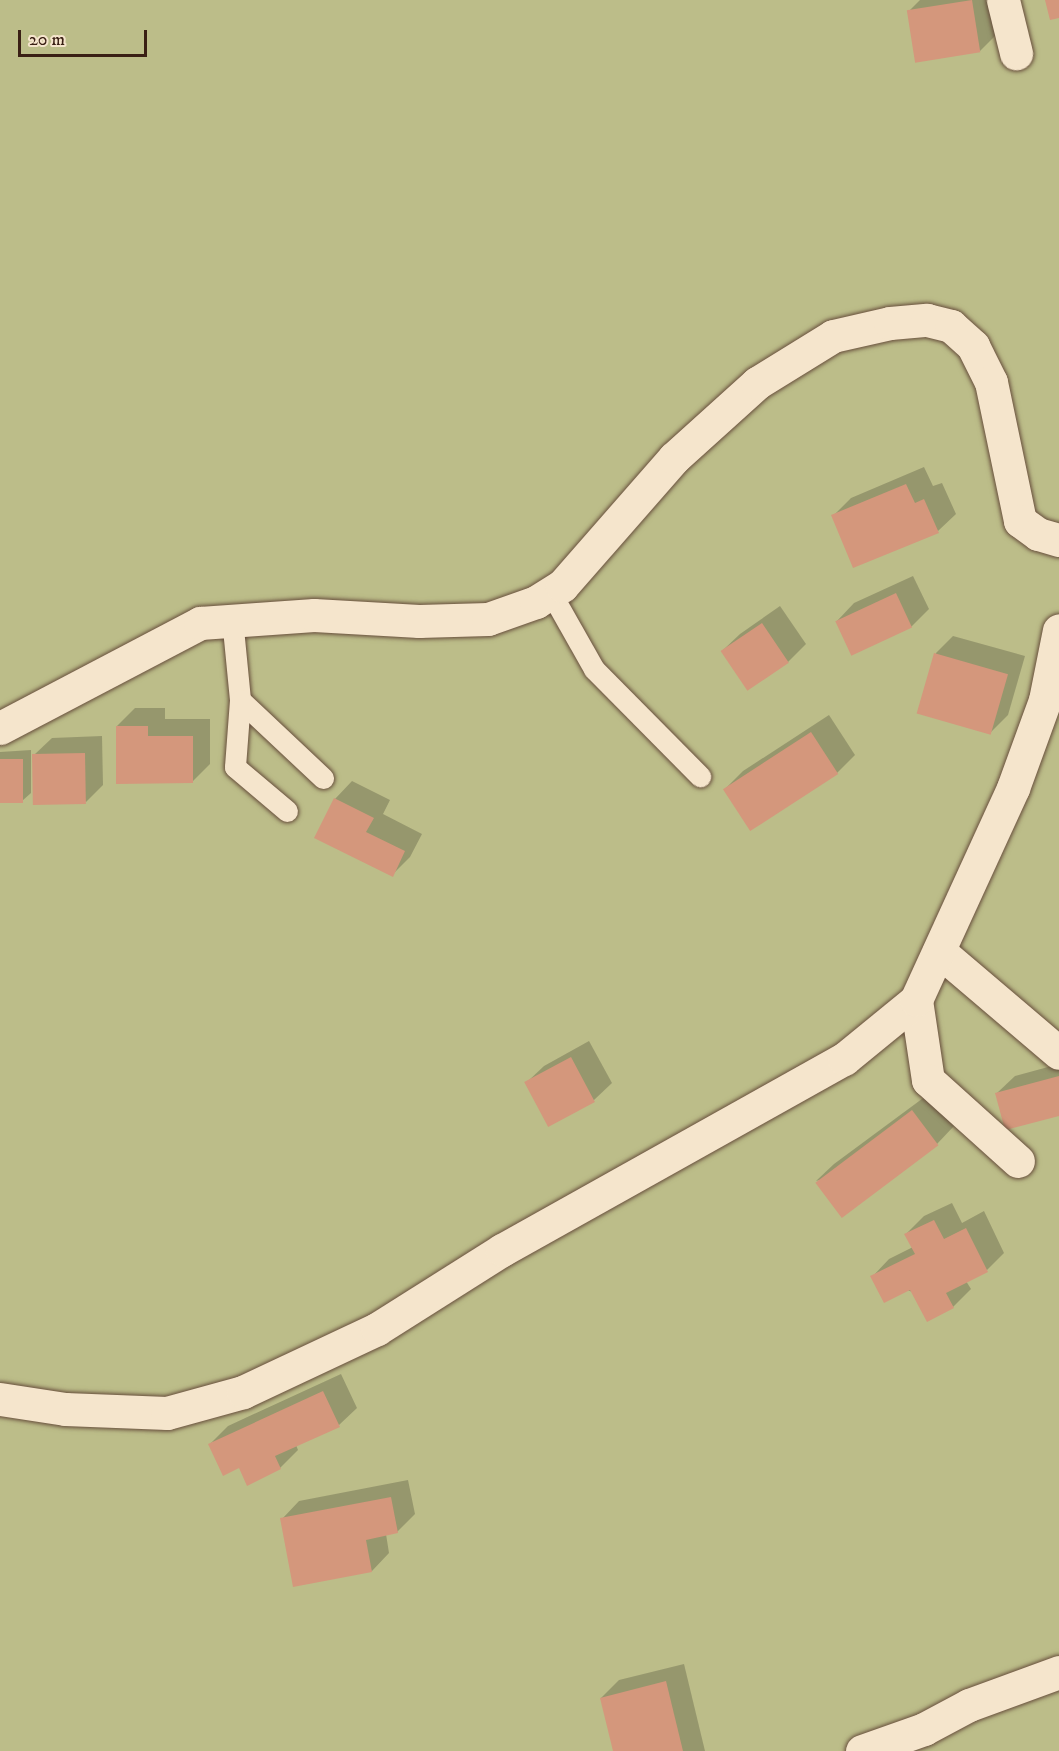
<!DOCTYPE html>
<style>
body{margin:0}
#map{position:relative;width:1059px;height:1751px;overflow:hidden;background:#efd7b0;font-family:"IM FELL DW Pica",serif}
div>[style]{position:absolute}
.green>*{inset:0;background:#bcbd89;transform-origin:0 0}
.shadow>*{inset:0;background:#0003}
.building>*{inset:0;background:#d4977c;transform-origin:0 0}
.roads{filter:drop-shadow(0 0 2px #674e3c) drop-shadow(0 0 2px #674e3c)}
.service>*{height:21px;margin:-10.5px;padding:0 10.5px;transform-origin:10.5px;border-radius:10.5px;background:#f5e5cc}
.minor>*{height:33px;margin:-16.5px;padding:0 16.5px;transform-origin:16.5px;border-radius:16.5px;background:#f5e5cc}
span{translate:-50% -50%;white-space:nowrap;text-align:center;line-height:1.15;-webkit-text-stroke:5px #f5e5cc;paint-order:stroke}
.scale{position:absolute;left:18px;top:30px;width:129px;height:27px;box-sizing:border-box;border:3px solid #3a2015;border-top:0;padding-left:8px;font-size:18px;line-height:21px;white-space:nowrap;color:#3a2015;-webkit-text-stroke:4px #f5e5cc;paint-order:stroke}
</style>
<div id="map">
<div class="green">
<div style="left:0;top:0;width:1059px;height:1751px"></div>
</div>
<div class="shadow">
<div style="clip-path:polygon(920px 0,992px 0,998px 33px,980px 51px,909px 11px)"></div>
<div style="clip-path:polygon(924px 467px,933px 486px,942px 483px,956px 514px,938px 531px,833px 516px,851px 498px)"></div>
<div style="clip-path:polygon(913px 576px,929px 609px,911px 627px,837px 621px,854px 603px)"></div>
<div style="clip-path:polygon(780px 606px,806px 644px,788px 662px,722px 651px,740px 634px)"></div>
<div style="clip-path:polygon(953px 636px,1025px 656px,1008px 715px,990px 733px,919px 713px,936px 653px)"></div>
<div style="clip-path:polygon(135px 708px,165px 708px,165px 719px,210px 719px,210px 764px,192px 782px,117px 726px)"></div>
<div style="clip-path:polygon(829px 715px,855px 755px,837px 773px,725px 789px,743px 771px)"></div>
<div style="clip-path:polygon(102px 736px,103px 785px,86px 802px,34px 755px,52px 738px)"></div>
<div style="clip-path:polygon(31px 750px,31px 793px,22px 801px,0 800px,0 752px)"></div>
<div style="clip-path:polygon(352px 781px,390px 800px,383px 814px,422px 834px,410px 857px,392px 875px,335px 799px)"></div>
<div style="clip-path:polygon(589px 1041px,612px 1083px,594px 1100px,549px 1124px,526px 1083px,544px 1066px)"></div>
<div style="clip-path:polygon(1059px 1064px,1059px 1115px,997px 1093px,1015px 1076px)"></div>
<div style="clip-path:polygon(930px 1093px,954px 1126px,937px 1144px,816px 1181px,834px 1164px)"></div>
<div style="clip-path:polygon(952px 1203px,962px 1223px,984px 1211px,1004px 1253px,987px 1270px,966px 1281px,971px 1289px,953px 1307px,872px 1277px,889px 1259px,913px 1247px,906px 1234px,924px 1216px)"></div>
<div style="clip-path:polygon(341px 1374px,357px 1408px,339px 1425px,296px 1445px,298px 1450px,280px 1468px,210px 1444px,228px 1426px)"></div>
<div style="clip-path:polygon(408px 1480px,415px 1514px,397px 1532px,386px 1534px,389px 1553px,372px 1571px,282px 1519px,299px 1501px)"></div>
<div style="clip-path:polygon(684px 1664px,705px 1751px,615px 1751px,601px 1698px,619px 1680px)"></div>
</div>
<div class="building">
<div style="left:972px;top:0;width:53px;height:66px;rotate:81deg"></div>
<div style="clip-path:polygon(1045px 0,1059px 0,1059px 18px,1050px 20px)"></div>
<div style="clip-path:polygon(906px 484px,915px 503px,924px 499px,939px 533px,853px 568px,831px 515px)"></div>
<div style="left:896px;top:593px;width:38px;height:67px;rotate:65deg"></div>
<div style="left:762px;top:623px;width:48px;height:50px;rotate:56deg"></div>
<div style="left:934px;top:653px;width:77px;height:63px;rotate:16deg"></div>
<div style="clip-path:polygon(116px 726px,148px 726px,148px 736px,193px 736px,193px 783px,116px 784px)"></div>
<div style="left:811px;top:732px;width:50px;height:105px;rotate:57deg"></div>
<div style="left:85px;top:753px;width:51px;height:53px;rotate:89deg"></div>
<div style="left:23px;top:759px;width:44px;height:23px;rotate:90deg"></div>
<div style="clip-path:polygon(334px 798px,374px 818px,366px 832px,405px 851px,393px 877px,314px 838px)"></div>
<div style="left:571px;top:1057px;width:51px;height:53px;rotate:62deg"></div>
<div style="clip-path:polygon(1059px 1076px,1059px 1116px,1005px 1130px,995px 1093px)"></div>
<div style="left:912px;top:1110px;width:44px;height:121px;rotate:53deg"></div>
<div style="clip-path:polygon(934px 1220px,944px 1239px,966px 1228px,988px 1272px,946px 1293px,954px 1308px,927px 1322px,910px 1290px,884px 1303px,870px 1276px,915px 1254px,904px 1234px)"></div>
<div style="clip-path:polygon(323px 1391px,340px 1427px,275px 1456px,281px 1469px,247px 1486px,239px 1468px,223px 1476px,208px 1444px)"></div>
<div style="clip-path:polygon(391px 1497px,398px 1533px,366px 1540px,372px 1572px,293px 1587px,280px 1518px)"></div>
<div style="clip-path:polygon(666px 1681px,683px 1751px,613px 1751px,600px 1698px)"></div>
</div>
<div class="roads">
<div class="service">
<div style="left:551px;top:593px;width:87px;rotate:60.5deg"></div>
<div style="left:594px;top:669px;width:151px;rotate:45.3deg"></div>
<div style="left:232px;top:618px;width:82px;rotate:84.4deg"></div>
<div style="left:240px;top:700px;width:114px;rotate:43.2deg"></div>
<div style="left:240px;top:700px;width:67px;rotate:94.3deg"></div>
<div style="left:235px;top:767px;width:68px;rotate:40.2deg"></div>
</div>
<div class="minor">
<div style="left:1003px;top:0;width:55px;rotate:76.2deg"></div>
<div style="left:0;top:728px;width:226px;rotate:-27.7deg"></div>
<div style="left:200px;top:623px;width:114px;rotate:-4deg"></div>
<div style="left:314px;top:615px;width:105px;rotate:3.3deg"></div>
<div style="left:419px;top:621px;width:69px;rotate:-1.7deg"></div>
<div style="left:488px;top:619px;width:51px;rotate:-19.5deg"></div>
<div style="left:536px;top:602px;width:31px;rotate:-32deg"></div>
<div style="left:562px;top:586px;width:170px;rotate:-48.8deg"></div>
<div style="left:674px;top:458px;width:112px;rotate:-42.1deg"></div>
<div style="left:757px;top:383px;width:89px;rotate:-31.7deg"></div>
<div style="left:833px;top:336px;width:58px;rotate:-12.8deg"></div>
<div style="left:890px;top:323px;width:37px;rotate:-5deg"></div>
<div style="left:927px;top:320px;width:25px;rotate:14deg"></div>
<div style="left:951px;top:326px;width:30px;rotate:42deg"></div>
<div style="left:973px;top:346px;width:40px;rotate:63.4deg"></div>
<div style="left:991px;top:382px;width:142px;rotate:78.2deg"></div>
<div style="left:1020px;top:521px;width:22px;rotate:36deg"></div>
<div style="left:1038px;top:534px;width:22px;rotate:16deg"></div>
<div style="left:939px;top:951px;width:157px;rotate:40.4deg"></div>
<div style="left:916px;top:1000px;width:81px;rotate:81.5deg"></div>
<div style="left:928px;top:1080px;width:121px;rotate:42deg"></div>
<div style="left:0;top:1399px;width:66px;rotate:8.7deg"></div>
<div style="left:65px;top:1409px;width:102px;rotate:2.2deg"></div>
<div style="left:167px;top:1413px;width:79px;rotate:-15.4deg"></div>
<div style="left:243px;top:1392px;width:148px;rotate:-25.2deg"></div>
<div style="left:377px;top:1329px;width:148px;rotate:-32.3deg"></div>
<div style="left:502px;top:1250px;width:392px;rotate:-29.2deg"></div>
<div style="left:844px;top:1059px;width:93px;rotate:-39.3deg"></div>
<div style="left:916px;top:1000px;width:233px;rotate:-65.4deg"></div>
<div style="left:1013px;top:788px;width:94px;rotate:-70deg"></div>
<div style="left:1045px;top:700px;width:71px;rotate:-78.7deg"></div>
<div style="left:862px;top:1751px;width:66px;rotate:-19.5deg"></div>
<div style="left:924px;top:1729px;width:51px;rotate:-28.1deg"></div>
<div style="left:969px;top:1705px;width:96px;rotate:-20.1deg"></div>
</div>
</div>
<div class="scale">20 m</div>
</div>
